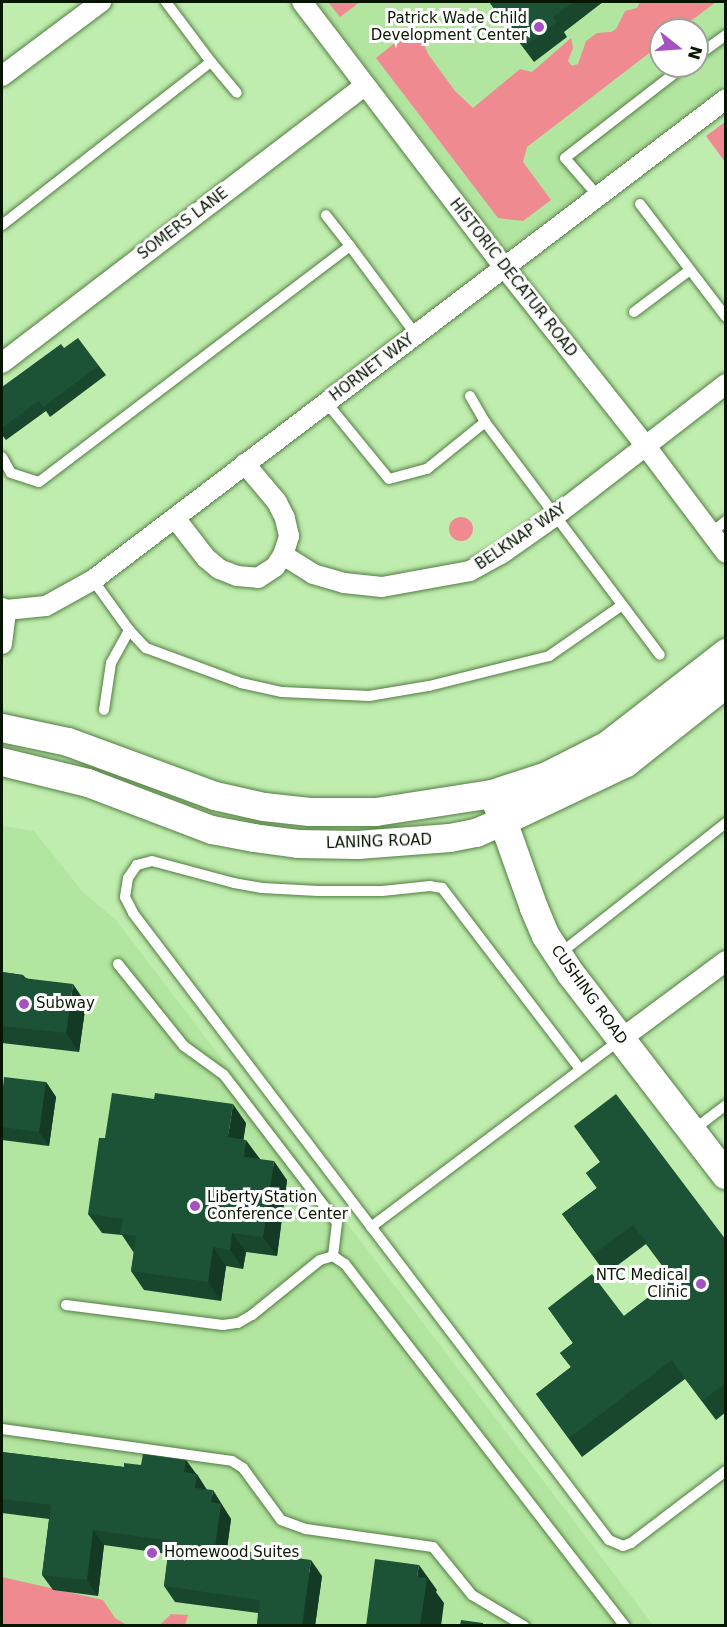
<!DOCTYPE html>
<style>
body{margin:0}
#map{position:relative;width:727px;height:1627px;overflow:hidden;background:#bfedae;font-family:"DejaVu Sans",sans-serif}
div>[style]{position:absolute}
.built>*{inset:0;background:#b2e59f}
.green>*{inset:0;background:#ef8b90}
.round{border-radius:50%}
.roads{filter:drop-shadow(0 0 2px #527c41) drop-shadow(0 0 2px #527c41)}
.lane>*{height:10px;margin:-5px;padding:0 5px;transform-origin:5px;border-radius:5px;background:#fff}
.street>*{height:20px;margin:-10px;padding:0 10px;transform-origin:10px;border-radius:10px;background:#fff}
.secondary>*{height:28px;margin:-14px;padding:0 14px;transform-origin:14px;border-radius:14px;background:#fff}
.wall>*{inset:0;background:#18472e}
.shaded-wall>*{inset:0;background:#143a26}
.building>*{inset:0;background:#1c5336}
.dots>*{width:16px;height:16px;translate:-50% -50%;box-sizing:border-box;border:3px solid #fff;border-radius:50%}
span{translate:-50% -50%;white-space:nowrap;text-align:center;line-height:1.15;-webkit-text-stroke:6px #fff;paint-order:stroke}
.poi-label{font-size:15px;color:#061601}
.right{translate:-100% -50%;text-align:right}
.left{translate:0 -50%;text-align:left}
.street-label{font-size:15px;color:#061601}
.frame{position:absolute;inset:0;border:3px solid #061601;pointer-events:none}
.north{position:absolute;left:649px;top:18px;width:60px;height:60px;box-sizing:border-box;background:#fff;border:2px solid #9ba299;border-radius:50%;rotate:107deg;font-size:16px;font-weight:700;line-height:24px;text-align:center;color:#061601}
.north::after{content:'';display:block;margin:auto;width:21px;height:27px;background:#a551c0;clip-path:polygon(50% 0,100% 100%,50% 72%,0 100%)}
</style>
<div id="map">
<div class="built">
<div style="clip-path:polygon(evenodd,317px 2px,725px 2px,725px 84px,506px 250px,317px 2px,661px 30px,697px 30px,697px 66px,661px 66px,661px 30px)"></div>
<div style="clip-path:polygon(2px 826px,34px 831px,83px 892px,116px 920px,653px 1625px,2px 1626px)"></div>
</div>
<div class="green">
<div style="clip-path:polygon(328px 2px,360px 2px,340px 17px)"></div>
<div style="clip-path:polygon(640px 2px,716px 2px,679px 30px,661px 30px,661px 44px,527px 147px,523px 162px,551px 200px,523px 221px,498px 218px,376px 58px,416px 26px,428px 54px,455px 91px,473px 108px,520px 69px,532px 72px,571px 38px,573px 48px,568px 61px,572px 66px,578px 64px,586px 41px,597px 33px,611px 32px,616px 29px,625px 11px,637px 8px)"></div>
<div style="clip-path:polygon(725px 122px,725px 162px,706px 136px)"></div>
<div class="round" style="left:449px;top:517px;width:24px;height:24px"></div>
<div style="clip-path:polygon(2px 1577px,103px 1600px,115px 1618px,127px 1625px,2px 1626px)"></div>
<div style="clip-path:polygon(171px 1614px,188px 1615px,185px 1625px,160px 1625px)"></div>
</div>
<div class="roads">
<div class="lane">
<div style="left:697px;top:56px;width:36px;rotate:-36deg"></div>
<div style="left:211px;top:62px;width:40px;rotate:50deg"></div>
<div style="left:598px;top:196px;width:50px;rotate:-131deg"></div>
<div style="left:565px;top:158px;width:150px;rotate:-37.7deg"></div>
<div style="left:640px;top:204px;width:142px;rotate:52.7deg"></div>
<div style="left:2px;top:225px;width:265px;rotate:-38deg"></div>
<div style="left:211px;top:62px;width:75px;rotate:-126.9deg"></div>
<div style="left:350px;top:246px;width:111px;rotate:53.4deg"></div>
<div style="left:634px;top:312px;width:70px;rotate:-36.9deg"></div>
<div style="left:470px;top:396px;width:30px;rotate:60deg"></div>
<div style="left:485px;top:422px;width:291px;rotate:53.1deg"></div>
<div style="left:326px;top:402px;width:99px;rotate:50.7deg"></div>
<div style="left:389px;top:479px;width:39px;rotate:-15deg"></div>
<div style="left:427px;top:469px;width:75px;rotate:-39deg"></div>
<div style="left:2px;top:457px;width:18px;rotate:61deg"></div>
<div style="left:11px;top:473px;width:29px;rotate:18deg"></div>
<div style="left:39px;top:482px;width:390px;rotate:-37.2deg"></div>
<div style="left:350px;top:246px;width:39px;rotate:-128deg"></div>
<div style="left:711px;top:533px;width:19px;rotate:-39deg"></div>
<div style="left:93px;top:580px;width:62px;rotate:54.2deg"></div>
<div style="left:129px;top:630px;width:25px;rotate:47deg"></div>
<div style="left:146px;top:648px;width:101px;rotate:20.2deg"></div>
<div style="left:241px;top:683px;width:42px;rotate:12.4deg"></div>
<div style="left:282px;top:692px;width:87px;rotate:2.6deg"></div>
<div style="left:369px;top:696px;width:61px;rotate:-9.5deg"></div>
<div style="left:429px;top:686px;width:124px;rotate:-14deg"></div>
<div style="left:549px;top:656px;width:88px;rotate:-34.8deg"></div>
<div style="left:104px;top:710px;width:48px;rotate:-81.5deg"></div>
<div style="left:111px;top:663px;width:38px;rotate:-61deg"></div>
<div style="left:558px;top:955px;width:214px;rotate:-38.2deg"></div>
<div style="left:118px;top:964px;width:105px;rotate:51.2deg"></div>
<div style="left:184px;top:1046px;width:49px;rotate:35.9deg"></div>
<div style="left:224px;top:1075px;width:186px;rotate:52.6deg"></div>
<div style="left:337px;top:1223px;width:33px;rotate:97deg"></div>
<div style="left:580px;top:1069px;width:228px;rotate:-127.3deg"></div>
<div style="left:442px;top:888px;width:12px;rotate:-171deg"></div>
<div style="left:430px;top:886px;width:48px;rotate:174.1deg"></div>
<div style="left:382px;top:891px;width:64px;rotate:180deg"></div>
<div style="left:318px;top:891px;width:56px;rotate:-176.9deg"></div>
<div style="left:262px;top:888px;width:28px;rotate:-170deg"></div>
<div style="left:234px;top:883px;width:85px;rotate:-165deg"></div>
<div style="left:152px;top:861px;width:16px;rotate:165deg"></div>
<div style="left:137px;top:865px;width:16px;rotate:125deg"></div>
<div style="left:128px;top:878px;width:19px;rotate:99deg"></div>
<div style="left:125px;top:897px;width:18px;rotate:63deg"></div>
<div style="left:133px;top:913px;width:787px;rotate:52.8deg"></div>
<div style="left:609px;top:1540px;width:15px;rotate:23deg"></div>
<div style="left:623px;top:1546px;width:9px;rotate:-21deg"></div>
<div style="left:631px;top:1543px;width:119px;rotate:-37.2deg"></div>
<div style="left:692px;top:1131px;width:43px;rotate:-37.4deg"></div>
<div style="left:371px;top:1227px;width:313px;rotate:-36.9deg"></div>
<div style="left:66px;top:1305px;width:158px;rotate:7.3deg"></div>
<div style="left:223px;top:1325px;width:15px;rotate:-8deg"></div>
<div style="left:238px;top:1323px;width:16px;rotate:-30deg"></div>
<div style="left:252px;top:1315px;width:87px;rotate:-39deg"></div>
<div style="left:320px;top:1260px;width:14px;rotate:-17deg"></div>
<div style="left:333px;top:1256px;width:14px;rotate:34deg"></div>
<div style="left:345px;top:1264px;width:458px;rotate:52.3deg"></div>
<div style="left:2px;top:1429px;width:232px;rotate:7.9deg"></div>
<div style="left:232px;top:1461px;width:13px;rotate:32deg"></div>
<div style="left:243px;top:1468px;width:64px;rotate:53.8deg"></div>
<div style="left:281px;top:1520px;width:27px;rotate:20deg"></div>
<div style="left:306px;top:1529px;width:128px;rotate:8.1deg"></div>
<div style="left:433px;top:1547px;width:62px;rotate:50.9deg"></div>
<div style="left:472px;top:1595px;width:61px;rotate:30.8deg"></div>
</div>
<div class="street">
<div style="left:302px;top:2px;width:333px;rotate:52.7deg"></div>
<div style="left:504px;top:267px;width:227px;rotate:51.6deg"></div>
<div style="left:645px;top:445px;width:135px;rotate:53.1deg"></div>
<div style="left:2px;top:76px;width:124px;rotate:-36.8deg"></div>
<div style="left:2px;top:363px;width:457px;rotate:-37.4deg"></div>
<div style="left:175px;top:518px;width:51px;rotate:52.2deg"></div>
<div style="left:206px;top:558px;width:17px;rotate:40deg"></div>
<div style="left:219px;top:569px;width:19px;rotate:21deg"></div>
<div style="left:237px;top:576px;width:21px;rotate:5deg"></div>
<div style="left:258px;top:578px;width:20px;rotate:-33deg"></div>
<div style="left:275px;top:567px;width:14px;rotate:-56deg"></div>
<div style="left:283px;top:555px;width:20px;rotate:-72deg"></div>
<div style="left:289px;top:536px;width:18px;rotate:-103deg"></div>
<div style="left:285px;top:518px;width:18px;rotate:-117deg"></div>
<div style="left:277px;top:502px;width:50px;rotate:-130.1deg"></div>
<div style="left:283px;top:555px;width:36px;rotate:32deg"></div>
<div style="left:313px;top:574px;width:32px;rotate:16deg"></div>
<div style="left:344px;top:583px;width:38px;rotate:6deg"></div>
<div style="left:382px;top:587px;width:89px;rotate:-10.3deg"></div>
<div style="left:470px;top:571px;width:35px;rotate:-29deg"></div>
<div style="left:501px;top:554px;width:66px;rotate:-35.1deg"></div>
<div style="left:555px;top:516px;width:216px;rotate:-37.7deg"></div>
<div style="left:2px;top:608px;width:4px;rotate:27deg"></div>
<div style="left:6px;top:610px;width:40px;rotate:-5.7deg"></div>
<div style="left:46px;top:606px;width:54px;rotate:-29deg"></div>
<div style="left:93px;top:580px;width:795px;rotate:-37.23deg"></div>
<div style="left:2px;top:644px;width:34px;rotate:-83deg"></div>
<div style="left:621px;top:1039px;width:131px;rotate:-36.6deg"></div>
</div>
<div class="secondary">
<div style="left:2px;top:728px;width:67px;rotate:12deg"></div>
<div style="left:68px;top:742px;width:157px;rotate:20.2deg"></div>
<div style="left:215px;top:796px;width:50px;rotate:12.7deg"></div>
<div style="left:264px;top:807px;width:46px;rotate:6.2deg"></div>
<div style="left:310px;top:812px;width:66px"></div>
<div style="left:376px;top:812px;width:117px;rotate:-8.8deg"></div>
<div style="left:492px;top:794px;width:58px;rotate:-18.1deg"></div>
<div style="left:547px;top:776px;width:68px;rotate:-26.9deg"></div>
<div style="left:608px;top:745px;width:150px;rotate:-37.9deg"></div>
<div style="left:2px;top:762px;width:89px;rotate:13.7deg"></div>
<div style="left:88px;top:783px;width:133px;rotate:20.8deg"></div>
<div style="left:212px;top:830px;width:43px;rotate:10.8deg"></div>
<div style="left:254px;top:838px;width:44px;rotate:7.8deg"></div>
<div style="left:298px;top:844px;width:60px;rotate:1deg"></div>
<div style="left:358px;top:845px;width:92px;rotate:-4.4deg"></div>
<div style="left:450px;top:838px;width:26px;rotate:-11deg"></div>
<div style="left:476px;top:833px;width:30px;rotate:-23deg"></div>
<div style="left:504px;top:821px;width:135px;rotate:-25.4deg"></div>
<div style="left:626px;top:763px;width:127px;rotate:-38.3deg"></div>
<div style="left:497px;top:804px;width:110px;rotate:70.4deg"></div>
<div style="left:534px;top:908px;width:30px;rotate:67deg"></div>
<div style="left:546px;top:936px;width:45px;rotate:56.7deg"></div>
<div style="left:571px;top:974px;width:254px;rotate:52.4deg"></div>
</div>
</div>
<div class="wall">
<div style="clip-path:polygon(489px 2px,603px 2px,564px 32px,567px 37px,534px 62px)"></div>
<div style="clip-path:polygon(64px 348px,99px 366px,106px 375px,50px 417px,46px 411px,6px 440px,2px 435px,2px 387px)"></div>
<div style="clip-path:polygon(2px 972px,23px 975px,26px 978px,86px 1003px,79px 1052px,2px 1043px)"></div>
<div style="clip-path:polygon(46px 1082px,56px 1097px,49px 1146px,2px 1140px,2px 1087px)"></div>
<div style="clip-path:polygon(246px 1123px,243px 1140px,260px 1159px,287px 1180px,277px 1256px,246px 1252px,243px 1269px,226px 1266px,221px 1301px,144px 1290px,131px 1271px,134px 1253px,122px 1235px,102px 1233px,88px 1214px)"></div>
<div style="clip-path:polygon(574px 1126px,726px 1240px,726px 1412px,716px 1420px,685px 1379px,582px 1457px,536px 1394px,571px 1367px,560px 1353px,573px 1343px,548px 1308px,624px 1316px,672px 1279px,646px 1244px,606px 1274px,562px 1214px,597px 1188px,586px 1173px,600px 1162px)"></div>
<div style="clip-path:polygon(2px 1452px,124px 1467px,186px 1460px,207px 1490px,223px 1506px,223px 1507px,231px 1519px,227px 1549px,322px 1576px,315px 1626px,257px 1626px,258px 1613px,175px 1602px,164px 1586px,168px 1554px,104px 1545px,98px 1596px,53px 1590px,42px 1575px,49px 1519px,2px 1513px)"></div>
</div>
<div class="shaded-wall">
<div style="clip-path:polygon(73px 984px,86px 1003px,79px 1052px,66px 1033px)"></div>
<div style="clip-path:polygon(46px 1082px,56px 1097px,49px 1146px,39px 1132px)"></div>
<div style="clip-path:polygon(233px 1104px,246px 1123px,241px 1156px,228px 1137px)"></div>
<div style="clip-path:polygon(246px 1140px,260px 1159px,244px 1157px)"></div>
<div style="clip-path:polygon(274px 1161px,287px 1180px,277px 1256px,263px 1237px)"></div>
<div style="clip-path:polygon(232px 1233px,246px 1252px,243px 1269px,230px 1250px)"></div>
<div style="clip-path:polygon(213px 1247px,226px 1266px,221px 1301px,208px 1282px)"></div>
<div style="clip-path:polygon(186px 1460px,197px 1475px,184px 1472px)"></div>
<div style="clip-path:polygon(197px 1474px,207px 1490px,195px 1488px)"></div>
<div style="clip-path:polygon(213px 1490px,231px 1519px,225px 1562px,215px 1547px,211px 1502px)"></div>
<div style="clip-path:polygon(93px 1530px,104px 1545px,98px 1596px,87px 1580px)"></div>
<div style="clip-path:polygon(311px 1560px,322px 1576px,315px 1626px,302px 1626px)"></div>
<div style="clip-path:polygon(419px 1565px,437px 1590px,436px 1592px,444px 1603px,441px 1626px,420px 1626px,417px 1577px)"></div>
</div>
<div class="building">
<div style="clip-path:polygon(490px 2px,574px 2px,553px 17px,557px 22px,524px 47px)"></div>
<div style="clip-path:polygon(78px 338px,99px 366px,43px 407px,39px 401px,2px 428px,2px 387px,61px 344px,64px 348px)"></div>
<div style="clip-path:polygon(2px 972px,23px 975px,23px 978px,73px 984px,66px 1033px,2px 1026px)"></div>
<div style="clip-path:polygon(4px 1077px,46px 1082px,39px 1132px,2px 1127px,2px 1087px,3px 1087px)"></div>
<div style="clip-path:polygon(112px 1093px,154px 1099px,155px 1093px,233px 1104px,228px 1137px,246px 1140px,244px 1157px,274px 1161px,263px 1237px,232px 1233px,230px 1250px,213px 1247px,208px 1282px,131px 1271px,136px 1236px,120px 1234px,123px 1219px,88px 1214px,99px 1138px,105px 1138px)"></div>
<div style="clip-path:polygon(616px 1094px,726px 1240px,726px 1383px,702px 1401px,672px 1360px,569px 1438px,536px 1394px,571px 1367px,560px 1353px,573px 1343px,548px 1308px,592px 1274px,624px 1316px,673px 1279px,633px 1225px,593px 1255px,562px 1214px,597px 1188px,586px 1173px,601px 1162px,574px 1126px)"></div>
<div style="clip-path:polygon(2px 1452px,124px 1467px,124px 1463px,141px 1465px,143px 1454px,186px 1460px,184px 1472px,197px 1474px,195px 1488px,213px 1490px,211px 1502px,221px 1504px,215px 1547px,311px 1560px,302px 1626px,257px 1626px,260px 1600px,164px 1586px,170px 1541px,93px 1530px,87px 1580px,42px 1575px,51px 1505px,2px 1499px)"></div>
<div style="clip-path:polygon(375px 1559px,419px 1565px,417px 1577px,427px 1578px,420px 1626px,366px 1626px)"></div>
<div style="clip-path:polygon(461px 1620px,483px 1623px,483px 1626px,460px 1626px)"></div>
</div>
<div class="dots">
<div style="left:539px;top:27px;background:#a551c0"></div>
<div style="left:24px;top:1004px;background:#a551c0"></div>
<div style="left:195px;top:1206px;background:#a551c0"></div>
<div style="left:701px;top:1284px;background:#a551c0"></div>
<div style="left:152px;top:1553px;background:#a551c0"></div>
</div>
<div class="poi-label">
<span class="right" style="left:527px;top:27px">Patrick Wade Child<br>Development Center</span>
<span class="left" style="left:36px;top:1004px">Subway</span>
<span class="left" style="left:207px;top:1206px">Liberty Station<br>Conference Center</span>
<span class="right" style="left:688px;top:1284px">NTC Medical<br>Clinic</span>
<span class="left" style="left:164px;top:1553px">Homewood Suites</span>
</div>
<div class="street-label">
<span style="left:183px;top:224px;rotate:-37deg">SOMERS LANE</span>
<span style="left:513px;top:278px;rotate:52deg">HISTORIC DECATUR ROAD</span>
<span style="left:372px;top:368px;rotate:-37deg">HORNET WAY</span>
<span style="left:521px;top:537px;rotate:-34deg">BELKNAP WAY</span>
<span style="left:379px;top:842px;rotate:-2deg">LANING ROAD</span>
<span style="left:589px;top:995px;rotate:54deg">CUSHING ROAD</span>
</div>
<div class="frame"></div>
<div class="north">N</div>
</div>
